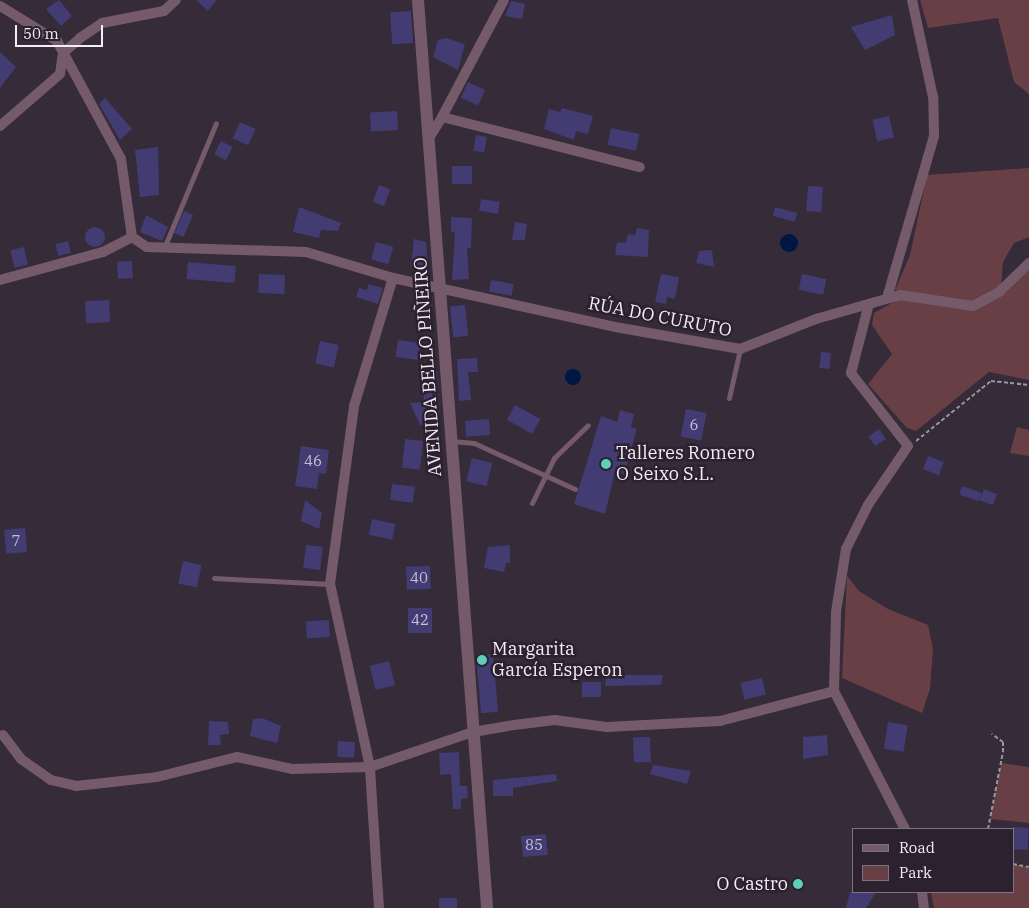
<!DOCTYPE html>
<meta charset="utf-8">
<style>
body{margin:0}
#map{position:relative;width:1029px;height:908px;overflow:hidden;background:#352b39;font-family:"IBM Plex Serif",serif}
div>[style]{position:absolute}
.green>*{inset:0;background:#693f46}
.water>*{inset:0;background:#001744}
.round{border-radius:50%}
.building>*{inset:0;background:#433c73;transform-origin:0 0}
.path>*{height:2px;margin-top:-1px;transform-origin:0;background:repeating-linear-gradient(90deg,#9c94a0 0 4px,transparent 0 6.5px)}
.service>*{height:5px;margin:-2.5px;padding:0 2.5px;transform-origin:2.5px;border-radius:2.5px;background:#755b6a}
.minor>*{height:10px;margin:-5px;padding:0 5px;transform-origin:5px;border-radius:5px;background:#755b6a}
.tertiary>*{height:12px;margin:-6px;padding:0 6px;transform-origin:6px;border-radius:6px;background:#755b6a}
.dots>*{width:14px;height:14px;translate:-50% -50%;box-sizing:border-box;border:2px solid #2b212f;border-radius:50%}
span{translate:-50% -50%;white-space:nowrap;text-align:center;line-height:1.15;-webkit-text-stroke:5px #2b212f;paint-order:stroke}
.number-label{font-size:15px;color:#c8c1d6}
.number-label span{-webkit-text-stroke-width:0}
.street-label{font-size:18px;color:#f4edf7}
.poi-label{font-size:18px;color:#f4edf7}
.left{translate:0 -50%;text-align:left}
.right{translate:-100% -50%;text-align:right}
.legend{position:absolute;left:852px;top:828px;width:162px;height:65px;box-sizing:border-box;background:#2b212f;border:1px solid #7b737f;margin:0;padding:6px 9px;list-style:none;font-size:15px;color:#f4edf7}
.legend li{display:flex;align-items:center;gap:10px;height:25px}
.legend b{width:25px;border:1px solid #7b737f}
.scale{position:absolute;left:15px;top:25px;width:88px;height:22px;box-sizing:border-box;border:2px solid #f4edf7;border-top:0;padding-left:6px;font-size:15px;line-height:18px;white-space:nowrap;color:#f4edf7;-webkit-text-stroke:4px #2b212f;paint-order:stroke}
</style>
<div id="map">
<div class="green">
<div style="clip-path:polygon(920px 0,1029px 0,1029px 94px,1014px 82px,998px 18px,928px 28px)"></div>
<div style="clip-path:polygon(1029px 168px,1029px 237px,1014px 243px,1003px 262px,1001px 286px,970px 303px,895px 290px,910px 255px,927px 175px)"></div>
<div style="clip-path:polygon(1029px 270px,1029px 380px,989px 372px,916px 431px,907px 428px,868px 384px,892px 354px,872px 325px,874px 313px,899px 299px,974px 309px)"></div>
<div style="clip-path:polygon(1017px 427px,1029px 430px,1029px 456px,1010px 453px)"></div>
<div style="clip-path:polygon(847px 576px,859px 591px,888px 609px,928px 625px,933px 649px,930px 689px,922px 713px,842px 678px)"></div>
<div style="clip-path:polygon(1001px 763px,1029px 767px,1029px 823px,990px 819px)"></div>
<div style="clip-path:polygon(1013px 864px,1029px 867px,1029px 908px,934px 908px,931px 892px,1013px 892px)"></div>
</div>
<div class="water">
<div class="round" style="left:780px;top:234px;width:18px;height:18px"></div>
<div class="round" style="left:565px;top:369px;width:16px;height:16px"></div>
</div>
<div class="building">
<div style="clip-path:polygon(59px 0,72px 16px,61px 26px,46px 9px)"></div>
<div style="clip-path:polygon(196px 0,217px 0,208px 11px)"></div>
<div style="clip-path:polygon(511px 1px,525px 4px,522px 19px,505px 16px)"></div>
<div style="left:411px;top:11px;width:32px;height:21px;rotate:86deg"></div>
<div style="clip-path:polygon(892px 15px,895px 35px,865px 50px,851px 27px)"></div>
<div style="clip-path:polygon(446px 38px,465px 44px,458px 70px,433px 57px,438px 40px)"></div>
<div style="clip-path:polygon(0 52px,16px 67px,0 88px)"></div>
<div style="left:468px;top:82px;width:19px;height:17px;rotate:25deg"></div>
<div style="clip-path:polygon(105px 98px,132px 129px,120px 140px,99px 104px)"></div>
<div style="clip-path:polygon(562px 108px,593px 116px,588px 134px,576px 131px,574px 140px,544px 129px,549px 109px,560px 112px)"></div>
<div style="left:397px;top:111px;width:19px;height:27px;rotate:87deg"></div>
<div style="left:889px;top:116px;width:22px;height:17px;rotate:77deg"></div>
<div style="left:240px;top:122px;width:17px;height:18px;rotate:24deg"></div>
<div style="left:611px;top:128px;width:29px;height:17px;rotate:12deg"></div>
<div style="left:476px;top:135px;width:11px;height:16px;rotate:10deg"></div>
<div style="left:221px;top:141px;width:13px;height:15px;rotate:27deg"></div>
<div style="clip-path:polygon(158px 147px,159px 195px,140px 197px,135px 150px)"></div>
<div style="left:452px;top:166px;width:20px;height:18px"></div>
<div style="left:379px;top:185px;width:12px;height:18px;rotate:20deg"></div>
<div style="left:808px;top:186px;width:15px;height:25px;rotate:4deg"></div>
<div style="left:481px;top:199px;width:19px;height:12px;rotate:9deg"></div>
<div style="clip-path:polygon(299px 207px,341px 223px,338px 231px,321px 230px,319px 238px,293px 232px)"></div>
<div style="left:775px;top:207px;width:23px;height:9px;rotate:15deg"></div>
<div style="left:184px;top:211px;width:10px;height:24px;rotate:24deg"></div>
<div style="clip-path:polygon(146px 215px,168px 227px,162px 241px,140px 232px)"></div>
<div style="clip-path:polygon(451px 217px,472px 218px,471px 248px,467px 248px,469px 279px,452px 280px,455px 232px,451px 232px)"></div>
<div style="clip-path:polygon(515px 222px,527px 224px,525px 240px,512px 240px)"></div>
<div class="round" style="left:85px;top:227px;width:20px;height:20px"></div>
<div style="clip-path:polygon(637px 228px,649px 230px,648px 257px,615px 255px,617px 242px,626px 243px,628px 234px,635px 235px)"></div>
<div style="clip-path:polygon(414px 239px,426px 242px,428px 265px,411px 266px)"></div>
<div style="left:68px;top:241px;width:12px;height:13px;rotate:76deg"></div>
<div style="left:376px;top:242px;width:18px;height:18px;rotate:16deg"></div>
<div style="left:24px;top:247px;width:18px;height:14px;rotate:77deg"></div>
<div style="clip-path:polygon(712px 250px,714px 267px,696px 263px,699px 251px)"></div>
<div style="left:132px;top:261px;width:17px;height:15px;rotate:87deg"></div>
<div style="left:188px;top:262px;width:48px;height:17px;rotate:5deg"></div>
<div style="left:259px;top:274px;width:26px;height:19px;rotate:2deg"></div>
<div style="clip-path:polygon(661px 274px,679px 277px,675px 299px,667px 297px,666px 304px,655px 302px)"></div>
<div style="left:802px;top:274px;width:25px;height:16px;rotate:12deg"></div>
<div style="left:491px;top:280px;width:23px;height:12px;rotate:10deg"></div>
<div style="clip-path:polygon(368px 284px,383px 288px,378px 304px,356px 297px,359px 288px,367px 290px)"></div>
<div style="left:431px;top:298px;width:15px;height:12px;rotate:86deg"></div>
<div style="left:109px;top:300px;width:22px;height:24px;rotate:87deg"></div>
<div style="left:465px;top:305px;width:31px;height:15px;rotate:84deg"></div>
<div style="left:398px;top:340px;width:22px;height:17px;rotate:8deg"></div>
<div style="left:320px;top:341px;width:19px;height:23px;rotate:12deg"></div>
<div style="left:821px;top:352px;width:10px;height:16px;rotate:6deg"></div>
<div style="clip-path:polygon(477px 358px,478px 372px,468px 372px,471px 400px,459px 401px,457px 359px)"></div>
<div style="clip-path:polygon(437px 371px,440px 424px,420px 425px,410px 403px,424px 402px,422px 372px)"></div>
<div style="left:515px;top:405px;width:29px;height:17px;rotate:29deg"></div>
<div style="left:686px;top:409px;width:21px;height:28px;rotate:11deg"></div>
<div style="clip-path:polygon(620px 410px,634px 414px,631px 427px,637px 429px,624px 474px,615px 471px,605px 514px,574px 504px,601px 416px,617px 422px)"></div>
<div style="left:489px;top:419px;width:16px;height:24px;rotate:86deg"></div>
<div style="left:879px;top:429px;width:12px;height:13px;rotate:55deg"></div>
<div style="left:405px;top:439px;width:18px;height:29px;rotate:6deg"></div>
<div style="clip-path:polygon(301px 446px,329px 450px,326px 474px,319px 473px,317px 489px,295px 486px)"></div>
<div style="left:928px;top:456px;width:17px;height:14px;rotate:21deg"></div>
<div style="left:472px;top:458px;width:21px;height:24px;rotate:14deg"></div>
<div style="left:392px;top:484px;width:23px;height:16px;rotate:7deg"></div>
<div style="left:962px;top:486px;width:21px;height:9px;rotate:19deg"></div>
<div style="left:984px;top:489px;width:14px;height:12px;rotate:21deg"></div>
<div style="clip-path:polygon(305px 500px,322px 513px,319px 529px,301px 521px)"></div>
<div style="left:372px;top:519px;width:24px;height:16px;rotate:12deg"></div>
<div style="left:25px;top:528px;width:24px;height:21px;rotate:85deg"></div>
<div style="left:306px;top:545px;width:17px;height:23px;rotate:7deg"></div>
<div style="clip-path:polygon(510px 545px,510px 563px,506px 563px,504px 572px,484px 568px,488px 547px)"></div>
<div style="left:183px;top:561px;width:19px;height:23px;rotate:12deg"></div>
<div style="left:430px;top:566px;width:23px;height:24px;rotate:88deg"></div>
<div style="left:408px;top:608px;width:24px;height:25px"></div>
<div style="left:329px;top:620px;width:17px;height:23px;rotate:87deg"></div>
<div style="left:493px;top:654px;width:58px;height:17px;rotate:85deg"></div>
<div style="left:389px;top:661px;width:25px;height:20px;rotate:76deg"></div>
<div style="clip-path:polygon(606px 675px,663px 675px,661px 685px,605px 686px)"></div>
<div style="left:762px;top:678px;width:17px;height:22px;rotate:77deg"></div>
<div style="left:582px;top:682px;width:19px;height:15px"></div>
<div style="clip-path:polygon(262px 718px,281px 726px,277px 743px,250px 736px,253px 719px)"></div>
<div style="clip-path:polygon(209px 721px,228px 722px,229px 734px,220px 735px,221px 745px,208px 745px)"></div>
<div style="left:888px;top:722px;width:20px;height:27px;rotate:9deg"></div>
<div style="clip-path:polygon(827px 735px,828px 755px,803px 759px,803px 737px)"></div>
<div style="left:650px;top:737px;width:25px;height:17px;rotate:88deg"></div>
<div style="left:338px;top:741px;width:17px;height:16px;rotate:3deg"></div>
<div style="clip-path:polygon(459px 752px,460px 786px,467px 786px,468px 798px,461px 799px,461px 809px,453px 809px,451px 774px,440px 775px,439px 753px)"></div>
<div style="clip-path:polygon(653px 765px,691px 771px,687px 784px,650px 774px)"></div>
<div style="clip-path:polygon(556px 774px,557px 781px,513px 788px,513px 796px,493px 796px,493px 780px)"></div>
<div style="left:1013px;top:827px;width:16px;height:22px;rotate:4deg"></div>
<div style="left:546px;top:834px;width:21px;height:25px;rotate:85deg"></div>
<div style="clip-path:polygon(850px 892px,876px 892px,866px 908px,846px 908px)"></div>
<div style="left:439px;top:898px;width:18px;height:10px"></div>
</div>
<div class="path">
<div style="left:916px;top:441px;width:96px;rotate:-38.7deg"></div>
<div style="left:991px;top:381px;width:38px;rotate:6deg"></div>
<div style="left:988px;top:829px;width:78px;rotate:-79deg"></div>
<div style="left:1003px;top:752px;width:10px;rotate:-90deg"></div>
<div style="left:1003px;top:742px;width:14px;rotate:-144deg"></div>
<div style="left:1013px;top:864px;width:16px;rotate:11deg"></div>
</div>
<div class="service">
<div style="left:164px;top:248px;width:135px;rotate:-67.4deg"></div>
<div style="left:729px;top:398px;width:50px;rotate:-77.3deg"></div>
<div style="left:452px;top:441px;width:22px;rotate:5deg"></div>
<div style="left:474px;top:443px;width:111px;rotate:24.5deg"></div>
<div style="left:532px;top:503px;width:50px;rotate:-63.9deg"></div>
<div style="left:554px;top:458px;width:47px;rotate:-44.1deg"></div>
<div style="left:214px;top:578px;width:116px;rotate:3deg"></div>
</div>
<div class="minor">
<div style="left:0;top:6px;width:67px;rotate:31.6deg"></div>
<div style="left:57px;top:41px;width:134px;rotate:61.5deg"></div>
<div style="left:121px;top:159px;width:79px;rotate:82deg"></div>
<div style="left:132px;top:237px;width:18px;rotate:34deg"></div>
<div style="left:147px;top:247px;width:159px;rotate:1.8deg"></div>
<div style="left:306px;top:252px;width:91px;rotate:16.6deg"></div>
<div style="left:393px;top:278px;width:233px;rotate:12.4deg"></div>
<div style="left:621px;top:328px;width:121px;rotate:10deg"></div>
<div style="left:740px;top:349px;width:82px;rotate:-21.5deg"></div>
<div style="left:816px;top:319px;width:87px;rotate:-15.9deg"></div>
<div style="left:900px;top:295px;width:74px;rotate:8.6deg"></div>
<div style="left:973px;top:306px;width:30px;rotate:-28deg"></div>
<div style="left:999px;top:292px;width:42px;rotate:-44deg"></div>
<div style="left:442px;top:117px;width:132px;rotate:-62.1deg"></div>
<div style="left:0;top:126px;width:79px;rotate:-40.9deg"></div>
<div style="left:60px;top:74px;width:21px;rotate:-82deg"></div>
<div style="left:63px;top:53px;width:23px;rotate:-41deg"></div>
<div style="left:80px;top:38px;width:27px;rotate:-34deg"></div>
<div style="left:102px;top:23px;width:63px;rotate:-11deg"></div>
<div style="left:164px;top:11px;width:16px;rotate:-43deg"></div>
<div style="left:429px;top:138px;width:25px;rotate:-58deg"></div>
<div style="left:442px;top:117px;width:204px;rotate:14.2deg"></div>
<div style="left:0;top:280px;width:107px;rotate:-15.2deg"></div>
<div style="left:103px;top:252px;width:33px;rotate:-27deg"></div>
<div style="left:887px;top:298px;width:169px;rotate:-73.8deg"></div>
<div style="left:934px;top:136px;width:39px;rotate:-91deg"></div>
<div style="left:933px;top:97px;width:99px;rotate:-102.2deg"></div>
<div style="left:834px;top:691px;width:79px;rotate:-88.5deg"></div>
<div style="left:836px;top:612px;width:64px;rotate:-81deg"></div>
<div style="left:846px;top:549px;width:49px;rotate:-63.4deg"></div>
<div style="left:868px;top:505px;width:71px;rotate:-55.9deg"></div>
<div style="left:908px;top:446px;width:93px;rotate:-128deg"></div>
<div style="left:851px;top:373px;width:71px;rotate:-75.4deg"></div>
<div style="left:3px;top:735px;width:30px;rotate:53deg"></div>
<div style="left:21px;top:759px;width:37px;rotate:35deg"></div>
<div style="left:51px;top:780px;width:26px;rotate:13deg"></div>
<div style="left:76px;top:786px;width:81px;rotate:-6.3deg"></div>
<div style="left:157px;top:777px;width:82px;rotate:-14deg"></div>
<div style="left:237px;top:757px;width:56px;rotate:12.3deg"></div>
<div style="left:292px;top:769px;width:78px;rotate:-1.5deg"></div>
<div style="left:370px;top:767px;width:109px;rotate:-18.8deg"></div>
<div style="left:473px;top:732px;width:42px;rotate:-9.7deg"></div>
<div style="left:514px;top:725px;width:41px;rotate:-7deg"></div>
<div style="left:555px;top:720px;width:52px;rotate:7.7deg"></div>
<div style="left:607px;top:727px;width:113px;rotate:-3deg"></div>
<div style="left:720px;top:721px;width:118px;rotate:-14.7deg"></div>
<div style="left:834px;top:691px;width:155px;rotate:62.8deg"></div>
<div style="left:922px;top:892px;width:16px;rotate:83deg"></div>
<div style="left:379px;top:908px;width:141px;rotate:-93.7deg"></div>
<div style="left:370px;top:767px;width:187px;rotate:-102.3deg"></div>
<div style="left:330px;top:584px;width:180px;rotate:-82.3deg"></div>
<div style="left:354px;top:406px;width:134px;rotate:-73.1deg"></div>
</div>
<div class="tertiary">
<div style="left:418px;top:0;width:911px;rotate:85.65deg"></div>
</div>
<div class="dots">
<div style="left:606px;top:464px;background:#5dceb9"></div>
<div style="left:482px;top:660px;background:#5dceb9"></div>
<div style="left:798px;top:884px;background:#5dceb9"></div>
</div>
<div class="number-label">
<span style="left:694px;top:425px">6</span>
<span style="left:313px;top:461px">46</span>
<span style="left:16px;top:541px">7</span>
<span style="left:419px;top:578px">40</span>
<span style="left:420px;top:620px">42</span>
<span style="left:534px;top:845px">85</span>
</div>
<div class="street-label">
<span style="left:660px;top:317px;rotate:11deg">RÚA DO CURUTO</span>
<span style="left:428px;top:367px;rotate:-94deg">AVENIDA BELLO PIÑEIRO</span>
</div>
<div class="poi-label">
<span class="left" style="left:616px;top:464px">Talleres Romero<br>O Seixo S.L.</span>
<span class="left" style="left:492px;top:660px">Margarita<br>García Esperon</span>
<span class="right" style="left:788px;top:884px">O Castro</span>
</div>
<ul class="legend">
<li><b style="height:6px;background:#755b6a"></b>Road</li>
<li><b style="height:14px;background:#693f46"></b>Park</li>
</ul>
<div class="scale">50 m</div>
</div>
